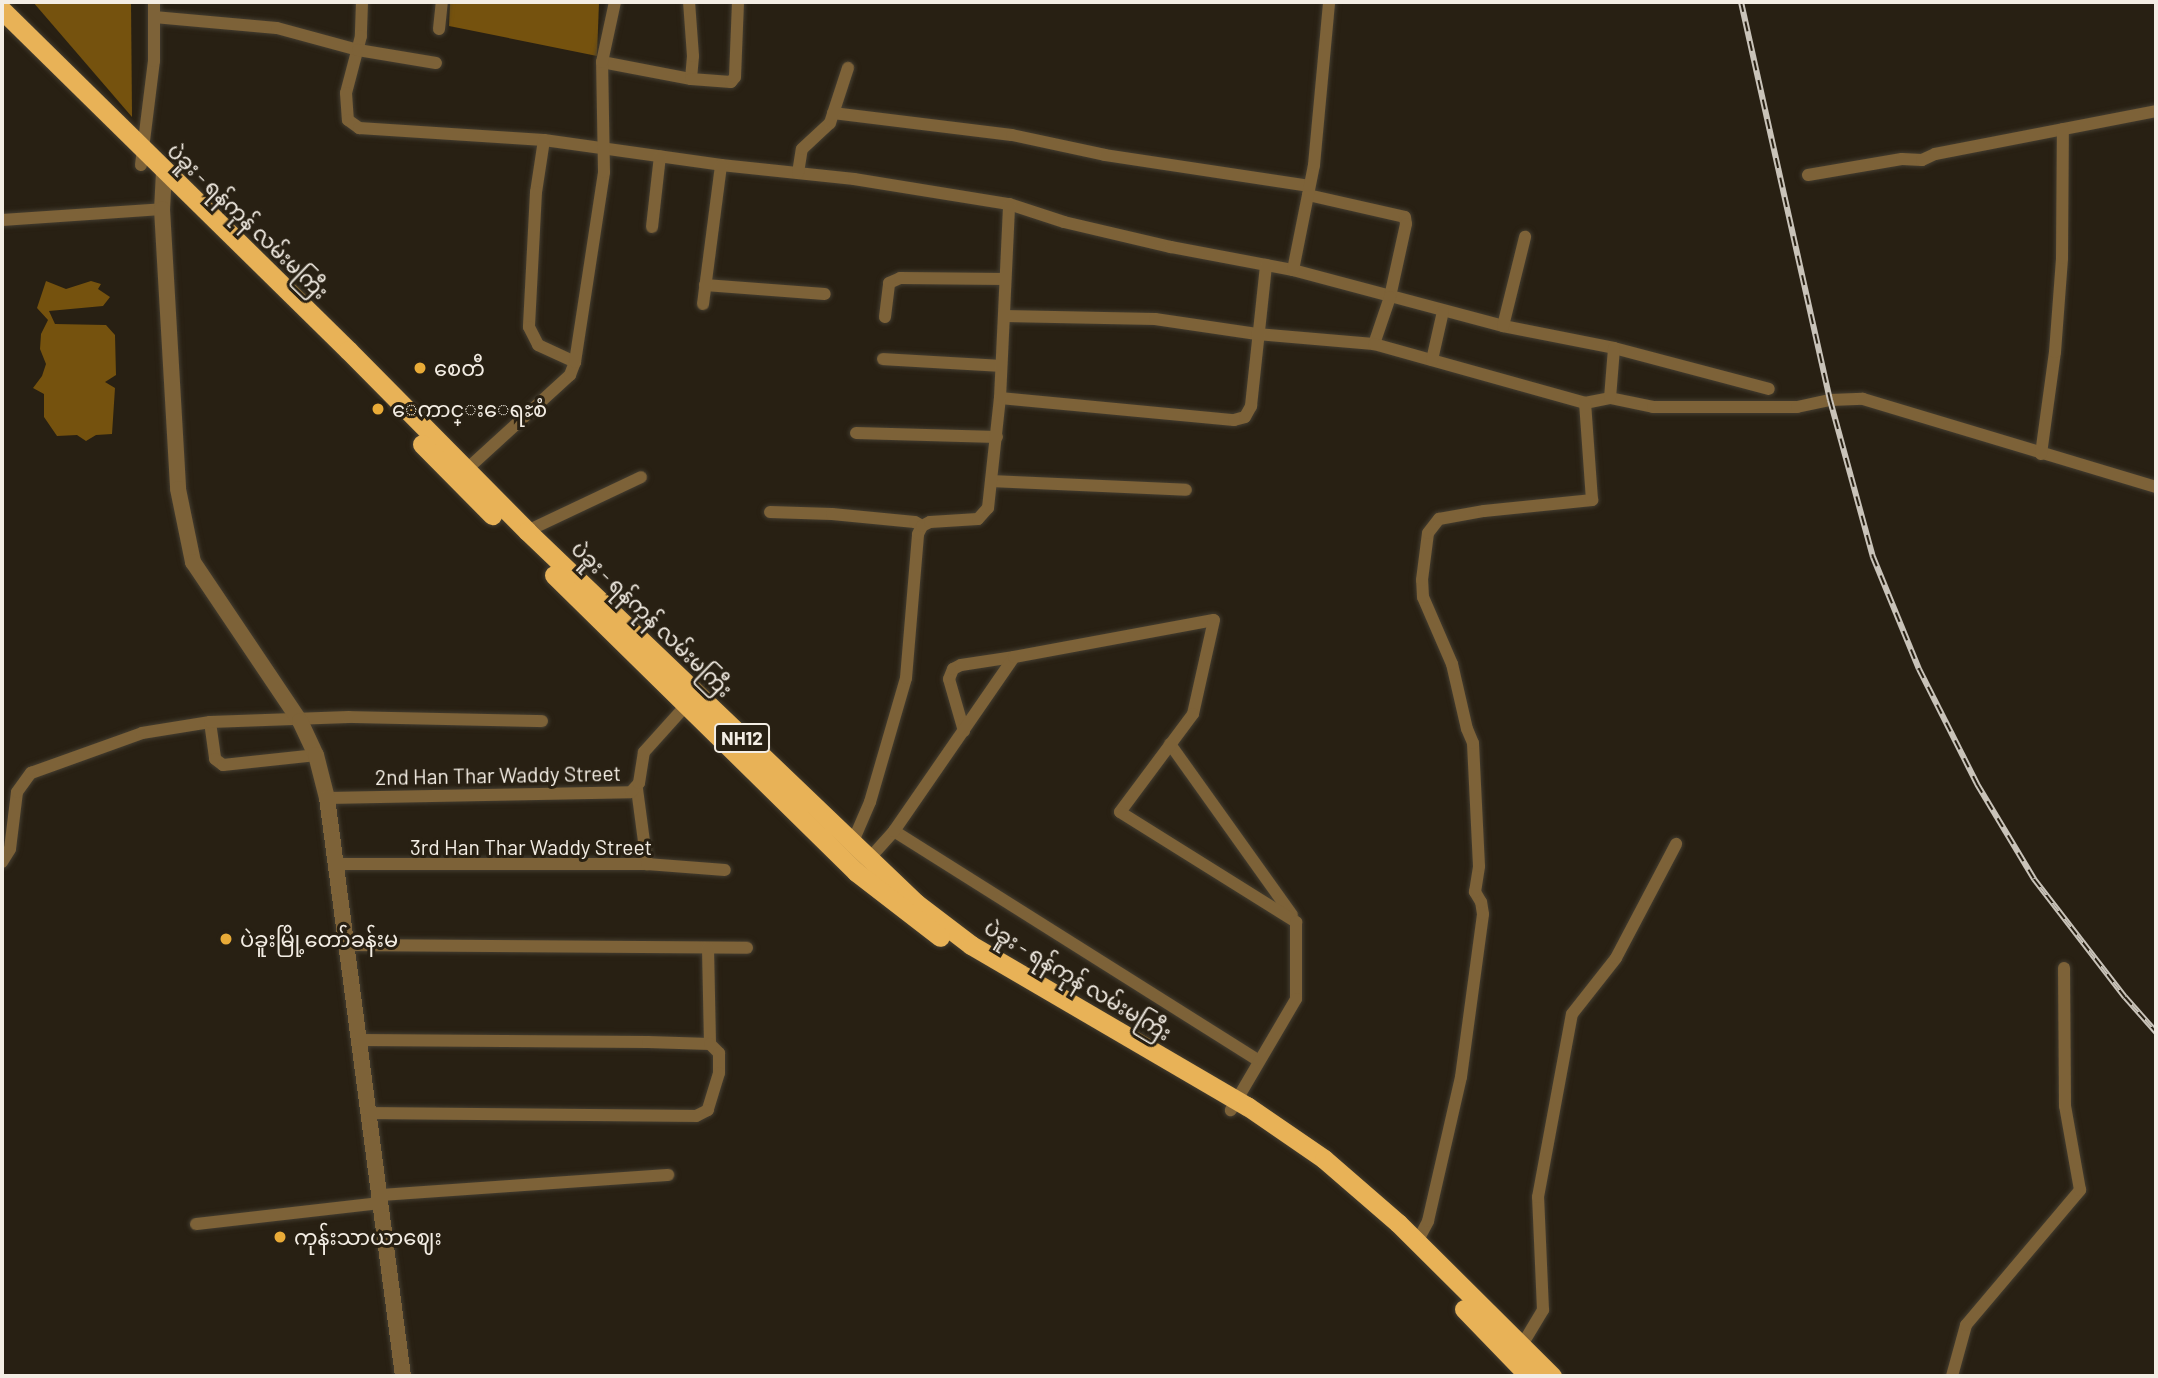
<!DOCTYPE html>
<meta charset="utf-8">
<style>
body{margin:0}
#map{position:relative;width:2158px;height:1378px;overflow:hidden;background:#282013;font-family:Barlow,"Noto Sans Myanmar",sans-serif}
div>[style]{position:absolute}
.water>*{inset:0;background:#75520e}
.roads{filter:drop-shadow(0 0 2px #443d30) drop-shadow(0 0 2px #443d30)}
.minor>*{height:12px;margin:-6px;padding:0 6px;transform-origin:6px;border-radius:6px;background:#7d6238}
.tertiary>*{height:16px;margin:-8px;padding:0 8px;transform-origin:8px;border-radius:8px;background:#7d6238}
.trunk>*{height:19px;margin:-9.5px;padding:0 9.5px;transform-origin:9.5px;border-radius:9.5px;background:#e8b257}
.rail>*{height:6px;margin-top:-3px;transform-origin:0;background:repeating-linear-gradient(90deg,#282013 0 10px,#c9c3b9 0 20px);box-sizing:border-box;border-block:2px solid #c9c3b9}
.dots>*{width:19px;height:19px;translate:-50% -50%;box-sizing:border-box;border:4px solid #282013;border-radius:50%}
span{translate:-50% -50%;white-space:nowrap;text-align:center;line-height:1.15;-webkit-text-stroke:6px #282013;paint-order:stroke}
.shield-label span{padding:2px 5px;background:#282013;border:2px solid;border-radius:5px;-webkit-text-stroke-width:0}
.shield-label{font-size:19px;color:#f3ede4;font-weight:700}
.street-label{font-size:21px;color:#f3ede4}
.poi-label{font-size:21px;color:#f3ede4}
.left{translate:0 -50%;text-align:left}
.frame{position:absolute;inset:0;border:4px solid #f3ede4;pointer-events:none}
</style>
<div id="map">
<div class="water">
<div style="clip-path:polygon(33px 2px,131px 2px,132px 117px)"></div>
<div style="clip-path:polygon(450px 2px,599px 2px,597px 56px,449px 26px)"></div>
<div style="clip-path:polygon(46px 281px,66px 289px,91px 281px,101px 284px,98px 289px,110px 297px,103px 306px,49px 311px,55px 324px,106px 325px,115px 335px,116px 375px,105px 382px,115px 388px,112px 434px,96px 435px,86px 441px,77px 435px,57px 436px,44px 417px,44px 394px,33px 388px,42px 376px,46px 364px,40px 349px,41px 334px,48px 320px,37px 308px)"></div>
</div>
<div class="roads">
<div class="minor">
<div style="left:362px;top:2px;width:34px;rotate:92deg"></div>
<div style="left:361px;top:36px;width:59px;rotate:104.7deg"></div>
<div style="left:346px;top:93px;width:27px;rotate:86deg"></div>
<div style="left:348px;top:120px;width:14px;rotate:36deg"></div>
<div style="left:359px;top:128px;width:185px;rotate:3.7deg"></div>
<div style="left:544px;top:140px;width:179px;rotate:8deg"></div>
<div style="left:721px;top:165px;width:134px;rotate:6deg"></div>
<div style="left:854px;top:179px;width:157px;rotate:9.2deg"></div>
<div style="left:1009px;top:204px;width:58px;rotate:18.1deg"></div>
<div style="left:1064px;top:222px;width:110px;rotate:13.2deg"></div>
<div style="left:1171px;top:247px;width:124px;rotate:10.7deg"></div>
<div style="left:1293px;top:270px;width:217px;rotate:14.9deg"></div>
<div style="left:1503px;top:326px;width:113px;rotate:11.2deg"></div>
<div style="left:1614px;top:348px;width:160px;rotate:14.8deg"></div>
<div style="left:154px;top:17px;width:123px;rotate:5.1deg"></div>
<div style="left:277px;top:28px;width:84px;rotate:15.2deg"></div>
<div style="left:358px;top:50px;width:79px;rotate:9.5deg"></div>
<div style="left:439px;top:29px;width:27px;rotate:-84deg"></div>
<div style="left:602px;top:62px;width:91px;rotate:10.8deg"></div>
<div style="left:691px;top:79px;width:23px;rotate:-85deg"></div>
<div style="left:693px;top:56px;width:54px;rotate:-94.2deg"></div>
<div style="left:691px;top:79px;width:40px;rotate:4.3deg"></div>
<div style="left:731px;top:82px;width:6px;rotate:-51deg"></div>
<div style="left:735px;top:77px;width:75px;rotate:-87.7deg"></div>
<div style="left:833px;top:113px;width:180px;rotate:7deg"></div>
<div style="left:1012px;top:135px;width:95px;rotate:12.1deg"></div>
<div style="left:1105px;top:155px;width:206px;rotate:8.6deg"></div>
<div style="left:544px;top:140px;width:53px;rotate:98.7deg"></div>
<div style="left:536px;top:192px;width:135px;rotate:93deg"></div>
<div style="left:529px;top:327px;width:20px;rotate:63deg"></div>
<div style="left:538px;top:345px;width:41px;rotate:24.7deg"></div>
<div style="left:141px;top:165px;width:105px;rotate:-82.9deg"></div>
<div style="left:154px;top:61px;width:59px;rotate:-90deg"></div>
<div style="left:798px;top:173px;width:24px;rotate:-81deg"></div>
<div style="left:802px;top:149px;width:38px;rotate:-43deg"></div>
<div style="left:830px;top:123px;width:58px;rotate:-71.9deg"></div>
<div style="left:1808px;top:175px;width:95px;rotate:-9.7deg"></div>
<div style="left:1902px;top:159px;width:20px;rotate:3deg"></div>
<div style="left:1922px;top:160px;width:14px;rotate:-25deg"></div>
<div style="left:1935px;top:154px;width:225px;rotate:-11deg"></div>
<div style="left:1308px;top:195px;width:99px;rotate:12.8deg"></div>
<div style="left:1405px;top:217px;width:7px;rotate:82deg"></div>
<div style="left:1406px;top:224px;width:75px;rotate:102.4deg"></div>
<div style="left:1390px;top:297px;width:50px;rotate:108.8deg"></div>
<div style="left:2px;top:220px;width:160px;rotate:-3.9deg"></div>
<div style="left:652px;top:227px;width:71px;rotate:-83.6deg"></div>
<div style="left:1293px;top:270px;width:107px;rotate:-78.7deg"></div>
<div style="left:1314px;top:165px;width:164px;rotate:-84.7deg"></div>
<div style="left:705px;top:285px;width:120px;rotate:4.3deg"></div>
<div style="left:703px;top:304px;width:140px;rotate:-82.6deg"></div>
<div style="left:1004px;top:316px;width:151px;rotate:1.1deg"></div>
<div style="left:1155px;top:319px;width:103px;rotate:8.4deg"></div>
<div style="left:1257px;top:334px;width:117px;rotate:4.9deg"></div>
<div style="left:1374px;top:344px;width:219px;rotate:15.6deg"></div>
<div style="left:1585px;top:403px;width:25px;rotate:-11deg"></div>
<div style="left:1610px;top:398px;width:44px;rotate:11.8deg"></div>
<div style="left:1653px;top:407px;width:144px"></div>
<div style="left:1797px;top:407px;width:34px;rotate:-12deg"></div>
<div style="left:1830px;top:400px;width:33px;rotate:-2deg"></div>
<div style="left:1863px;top:399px;width:306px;rotate:16.7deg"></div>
<div style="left:885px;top:317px;width:34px;rotate:-83deg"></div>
<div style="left:889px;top:283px;width:12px;rotate:-24deg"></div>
<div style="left:900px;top:278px;width:105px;rotate:0.5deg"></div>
<div style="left:1503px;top:326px;width:92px;rotate:-76.1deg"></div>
<div style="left:883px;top:359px;width:118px;rotate:3.4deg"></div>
<div style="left:1432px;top:360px;width:50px;rotate:-77.3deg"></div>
<div style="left:1000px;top:398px;width:235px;rotate:5.4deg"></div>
<div style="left:1234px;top:420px;width:11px;rotate:-15deg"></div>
<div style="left:1245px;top:417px;width:13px;rotate:-61deg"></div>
<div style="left:1251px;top:406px;width:142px;rotate:-83.9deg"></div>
<div style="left:1610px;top:398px;width:50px;rotate:-85.4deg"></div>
<div style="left:856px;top:433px;width:141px;rotate:1.6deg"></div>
<div style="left:2041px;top:454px;width:103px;rotate:-82.2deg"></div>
<div style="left:2055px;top:352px;width:94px;rotate:-85.7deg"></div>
<div style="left:2062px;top:258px;width:129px;rotate:-89.6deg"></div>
<div style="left:466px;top:470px;width:141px;rotate:-42.4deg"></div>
<div style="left:570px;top:375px;width:14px;rotate:-69deg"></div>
<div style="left:575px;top:362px;width:192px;rotate:-81.3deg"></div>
<div style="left:604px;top:172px;width:110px;rotate:-91deg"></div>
<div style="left:602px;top:62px;width:61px;rotate:-77.8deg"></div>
<div style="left:991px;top:481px;width:195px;rotate:2.6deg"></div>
<div style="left:770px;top:512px;width:62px;rotate:1.8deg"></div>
<div style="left:832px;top:514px;width:83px;rotate:5.5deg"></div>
<div style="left:915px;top:522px;width:8px;rotate:30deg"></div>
<div style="left:527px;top:531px;width:126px;rotate:-25.3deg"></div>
<div style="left:210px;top:722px;width:37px;rotate:82deg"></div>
<div style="left:215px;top:759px;width:10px;rotate:37deg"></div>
<div style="left:223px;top:765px;width:94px;rotate:-6.1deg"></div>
<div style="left:964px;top:731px;width:54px;rotate:-106.1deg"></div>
<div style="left:949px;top:679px;width:11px;rotate:-68deg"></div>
<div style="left:953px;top:669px;width:9px;rotate:-27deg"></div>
<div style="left:961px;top:665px;width:54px;rotate:-8.6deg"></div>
<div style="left:1170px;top:744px;width:210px;rotate:54.5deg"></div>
<div style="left:637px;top:789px;width:76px;rotate:82.4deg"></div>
<div style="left:327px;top:798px;width:304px;rotate:-1.1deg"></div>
<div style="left:631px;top:792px;width:12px;rotate:-48deg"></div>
<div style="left:639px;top:783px;width:31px;rotate:-81deg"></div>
<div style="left:644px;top:752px;width:67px;rotate:-48deg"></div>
<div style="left:894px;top:831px;width:431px;rotate:32.2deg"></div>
<div style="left:851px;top:846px;width:48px;rotate:-66.6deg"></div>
<div style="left:870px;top:802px;width:129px;rotate:-73.8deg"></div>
<div style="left:906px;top:678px;width:144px;rotate:-85.2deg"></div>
<div style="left:918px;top:534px;width:9px;rotate:-63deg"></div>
<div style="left:922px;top:526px;width:9px;rotate:-27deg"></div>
<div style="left:930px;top:522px;width:48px;rotate:-3.6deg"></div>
<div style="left:978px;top:519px;width:15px;rotate:-48deg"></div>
<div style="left:988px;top:508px;width:111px;rotate:-83.8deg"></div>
<div style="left:1000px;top:398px;width:194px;rotate:-87.3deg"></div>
<div style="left:868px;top:860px;width:39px;rotate:-48deg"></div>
<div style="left:894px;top:831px;width:211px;rotate:-55.4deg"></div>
<div style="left:1014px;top:657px;width:203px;rotate:-10.5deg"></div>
<div style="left:1214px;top:620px;width:96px;rotate:102.6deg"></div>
<div style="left:1193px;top:714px;width:122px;rotate:126.7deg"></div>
<div style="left:1120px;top:812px;width:208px;rotate:32deg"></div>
<div style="left:1296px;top:922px;width:77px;rotate:90deg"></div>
<div style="left:1296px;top:999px;width:129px;rotate:120.4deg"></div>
<div style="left:2px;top:862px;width:15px;rotate:-58deg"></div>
<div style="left:10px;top:849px;width:57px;rotate:-83deg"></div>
<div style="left:17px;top:792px;width:24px;rotate:-54deg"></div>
<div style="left:31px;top:773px;width:118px;rotate:-19.8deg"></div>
<div style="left:142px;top:733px;width:69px;rotate:-9.2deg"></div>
<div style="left:210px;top:722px;width:139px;rotate:-2.1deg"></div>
<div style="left:349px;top:717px;width:193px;rotate:1.2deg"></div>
<div style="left:337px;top:864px;width:310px"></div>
<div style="left:647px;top:864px;width:78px;rotate:4.4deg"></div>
<div style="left:348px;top:945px;width:399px;rotate:0.4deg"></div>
<div style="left:708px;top:948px;width:96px;rotate:88.8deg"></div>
<div style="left:360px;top:1040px;width:288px;rotate:0.4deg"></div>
<div style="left:648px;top:1042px;width:62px;rotate:1.8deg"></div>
<div style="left:710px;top:1044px;width:13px;rotate:45deg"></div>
<div style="left:719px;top:1053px;width:20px;rotate:90deg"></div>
<div style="left:719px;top:1073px;width:39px;rotate:107deg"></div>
<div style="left:708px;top:1110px;width:13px;rotate:153deg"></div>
<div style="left:696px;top:1116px;width:326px;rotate:-179.5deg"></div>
<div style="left:380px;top:1195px;width:289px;rotate:-4deg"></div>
<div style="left:196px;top:1224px;width:186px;rotate:-6.5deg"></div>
<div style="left:1417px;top:1242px;width:24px;rotate:-62deg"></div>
<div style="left:1428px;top:1221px;width:148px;rotate:-77.1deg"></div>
<div style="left:1461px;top:1077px;width:164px;rotate:-82.3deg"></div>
<div style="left:1483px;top:914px;width:12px;rotate:-99deg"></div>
<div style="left:1481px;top:902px;width:12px;rotate:-121deg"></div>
<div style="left:1475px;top:892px;width:26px;rotate:-81deg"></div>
<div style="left:1479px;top:866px;width:123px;rotate:-92.8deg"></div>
<div style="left:1473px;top:743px;width:15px;rotate:-113deg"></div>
<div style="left:1467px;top:729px;width:67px;rotate:-103deg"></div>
<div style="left:1452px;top:664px;width:73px;rotate:-113.4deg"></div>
<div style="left:1423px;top:597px;width:17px;rotate:-93deg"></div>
<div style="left:1422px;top:580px;width:47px;rotate:-82.7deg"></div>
<div style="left:1428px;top:533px;width:18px;rotate:-52deg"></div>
<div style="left:1439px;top:519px;width:46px;rotate:-10.1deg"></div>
<div style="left:1484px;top:511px;width:109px;rotate:-5.8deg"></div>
<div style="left:1592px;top:500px;width:97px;rotate:-94.1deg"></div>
<div style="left:1519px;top:1350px;width:47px;rotate:-59deg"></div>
<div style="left:1543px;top:1310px;width:113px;rotate:-92.5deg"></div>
<div style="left:1538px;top:1197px;width:186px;rotate:-79.5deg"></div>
<div style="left:1572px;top:1014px;width:71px;rotate:-51.8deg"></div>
<div style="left:1616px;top:958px;width:129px;rotate:-62.2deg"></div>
<div style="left:1952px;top:1376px;width:53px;rotate:-74.6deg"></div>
<div style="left:1966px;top:1325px;width:177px;rotate:-49.8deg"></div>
<div style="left:2080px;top:1190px;width:85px;rotate:-100.1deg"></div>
<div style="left:2065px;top:1106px;width:138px;rotate:-90.4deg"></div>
</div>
<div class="tertiary">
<div style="left:164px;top:172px;width:37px;rotate:93deg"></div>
<div style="left:162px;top:209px;width:280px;rotate:86.7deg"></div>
<div style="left:178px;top:489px;width:75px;rotate:78.4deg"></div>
<div style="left:193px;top:562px;width:192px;rotate:56.1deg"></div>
<div style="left:300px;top:721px;width:38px;rotate:65deg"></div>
<div style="left:316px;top:755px;width:44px;rotate:75.7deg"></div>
<div style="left:327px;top:798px;width:583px;rotate:82.51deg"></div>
</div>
<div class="trunk">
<div style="left:2px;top:10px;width:485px;rotate:44.5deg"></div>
<div style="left:348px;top:350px;width:255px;rotate:45.3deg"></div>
<div style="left:527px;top:531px;width:538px;rotate:43.72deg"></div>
<div style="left:916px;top:903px;width:69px;rotate:37.4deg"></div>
<div style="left:971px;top:945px;width:320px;rotate:30.3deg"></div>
<div style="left:1247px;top:1106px;width:93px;rotate:34.5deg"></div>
<div style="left:1324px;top:1159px;width:98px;rotate:40.9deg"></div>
<div style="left:1398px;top:1223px;width:217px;rotate:44.8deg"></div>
<div style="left:422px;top:444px;width:100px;rotate:45.4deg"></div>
<div style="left:554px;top:575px;width:424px;rotate:44.5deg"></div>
<div style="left:856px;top:872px;width:106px;rotate:37.7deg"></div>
<div style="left:1464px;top:1309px;width:93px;rotate:45.9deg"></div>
</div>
</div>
<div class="rail">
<div style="left:1741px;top:2px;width:408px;rotate:77.4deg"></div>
<div style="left:1830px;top:400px;width:163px;rotate:74.7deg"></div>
<div style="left:1873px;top:557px;width:121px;rotate:67.7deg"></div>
<div style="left:1919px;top:669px;width:129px;rotate:63.2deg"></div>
<div style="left:1977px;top:784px;width:111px;rotate:59deg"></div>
<div style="left:2034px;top:879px;width:149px;rotate:52.4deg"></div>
<div style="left:2125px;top:997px;width:47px;rotate:48.5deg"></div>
</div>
<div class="dots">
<div style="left:420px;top:368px;background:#e9ab38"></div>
<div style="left:378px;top:409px;background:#e9ab38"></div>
<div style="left:226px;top:939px;background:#e9ab38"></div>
<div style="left:280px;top:1237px;background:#e9ab38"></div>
</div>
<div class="shield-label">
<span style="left:742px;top:738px">NH12</span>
</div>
<div class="street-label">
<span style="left:248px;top:221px;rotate:44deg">ပဲခူး - ရန်ကုန် လမ်းမကြီး</span>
<span style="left:652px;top:619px;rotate:44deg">ပဲခူး - ရန်ကုန် လမ်းမကြီး</span>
<span style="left:498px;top:775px;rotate:-1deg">2nd Han Thar Waddy Street</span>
<span style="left:531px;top:847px">3rd Han Thar Waddy Street</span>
<span style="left:1078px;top:980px;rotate:31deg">ပဲခူး - ရန်ကုန် လမ်းမကြီး</span>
</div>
<div class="poi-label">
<span class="left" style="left:434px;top:368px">စေတီ</span>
<span class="left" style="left:392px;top:409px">ေကာင္းေရႊစံ</span>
<span class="left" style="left:240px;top:939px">ပဲခူးမြို့တော်ခန်းမ</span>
<span class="left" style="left:294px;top:1237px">ကုန်းသာယာဈေး</span>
</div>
<div class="frame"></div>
</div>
